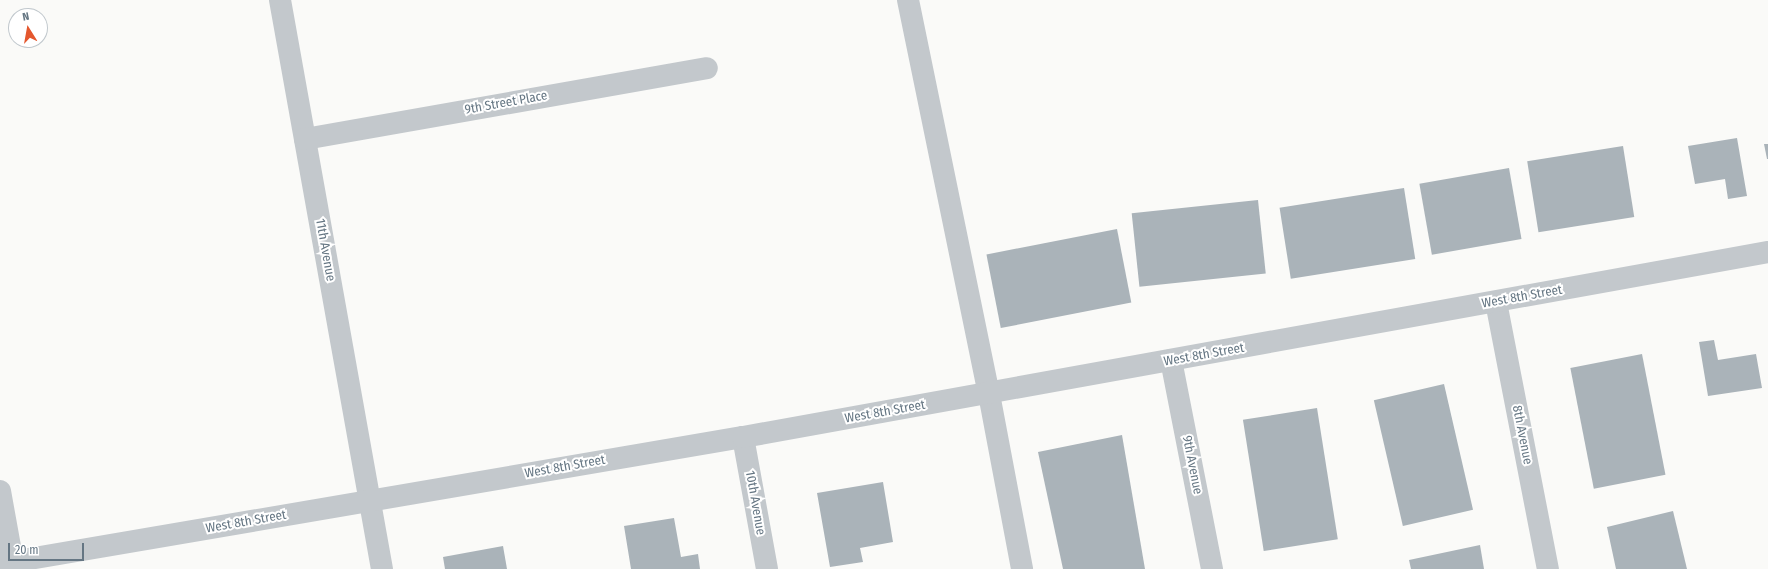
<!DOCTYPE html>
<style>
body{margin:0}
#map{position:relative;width:1768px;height:569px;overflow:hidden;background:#fafaf8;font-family:"Fira Sans Condensed",sans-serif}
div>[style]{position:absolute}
.building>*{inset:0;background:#aab3b9;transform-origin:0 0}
.minor>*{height:22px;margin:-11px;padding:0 11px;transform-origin:11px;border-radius:11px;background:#c3c8cc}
span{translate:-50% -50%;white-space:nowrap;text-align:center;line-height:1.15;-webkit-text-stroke:4px #fff;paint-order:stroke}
.street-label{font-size:13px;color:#657683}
.north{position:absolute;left:8px;top:8px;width:40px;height:40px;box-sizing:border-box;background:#fff;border:1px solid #c1c8cd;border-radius:50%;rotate:349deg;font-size:11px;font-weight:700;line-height:16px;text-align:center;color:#657683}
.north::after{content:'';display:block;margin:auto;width:14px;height:18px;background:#e4572e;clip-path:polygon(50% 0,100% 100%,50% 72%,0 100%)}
.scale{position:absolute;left:8px;top:543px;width:76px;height:18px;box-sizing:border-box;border:2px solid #657683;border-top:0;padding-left:5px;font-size:12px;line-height:14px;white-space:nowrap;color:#657683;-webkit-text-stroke:3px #fff;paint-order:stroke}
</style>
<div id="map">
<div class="building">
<div style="clip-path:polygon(1737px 138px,1747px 196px,1728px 199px,1725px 179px,1695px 184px,1688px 146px)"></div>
<div style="clip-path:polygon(1764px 144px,1768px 144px,1768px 159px,1767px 159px)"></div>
<div style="left:1623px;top:146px;width:72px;height:97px;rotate:81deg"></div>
<div style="left:1509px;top:168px;width:72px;height:91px;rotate:80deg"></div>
<div style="left:1404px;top:188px;width:72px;height:126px;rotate:81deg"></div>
<div style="left:1258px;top:200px;width:74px;height:127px;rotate:84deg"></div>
<div style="left:1117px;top:229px;width:75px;height:133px;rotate:79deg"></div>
<div style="clip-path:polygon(1714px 340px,1718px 360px,1756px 354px,1762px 388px,1708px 396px,1699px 342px)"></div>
<div style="left:1642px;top:354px;width:123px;height:73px;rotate:79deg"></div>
<div style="left:1444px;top:384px;width:129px;height:72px;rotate:77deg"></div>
<div style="left:1317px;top:408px;width:133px;height:75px;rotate:81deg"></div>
<div style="clip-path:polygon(1122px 435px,1145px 569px,1063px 569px,1038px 452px)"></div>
<div style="clip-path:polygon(883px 482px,893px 542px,860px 548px,863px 562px,830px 567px,817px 493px)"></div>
<div style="clip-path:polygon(1673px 511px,1687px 569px,1616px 569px,1607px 527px)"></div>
<div style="clip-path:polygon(674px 518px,681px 557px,698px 554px,700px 569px,631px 569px,624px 526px)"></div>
<div style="clip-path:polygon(1480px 545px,1484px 569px,1411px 569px,1409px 560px)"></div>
<div style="clip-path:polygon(503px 546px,507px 569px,445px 569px,443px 557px)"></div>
</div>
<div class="minor">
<div style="left:280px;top:0;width:578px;rotate:79.84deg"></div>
<div style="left:908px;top:0;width:402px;rotate:78.4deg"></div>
<div style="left:989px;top:394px;width:178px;rotate:79.3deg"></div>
<div style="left:305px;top:139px;width:408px;rotate:-10deg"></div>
<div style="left:1496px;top:302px;width:272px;rotate:79deg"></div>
<div style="left:1171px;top:360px;width:213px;rotate:78.9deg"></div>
<div style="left:743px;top:437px;width:134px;rotate:79.7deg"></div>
<div style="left:0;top:491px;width:79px;rotate:79.8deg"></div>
<div style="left:0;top:564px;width:754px;rotate:-9.7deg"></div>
<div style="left:743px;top:437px;width:1042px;rotate:-10.23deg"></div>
</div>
<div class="street-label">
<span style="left:506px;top:103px;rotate:-10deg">9th Street Place</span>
<span style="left:325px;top:250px;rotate:80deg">11th Avenue</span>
<span style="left:1522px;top:297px;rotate:-10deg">West 8th Street</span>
<span style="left:1204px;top:355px;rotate:-10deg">West 8th Street</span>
<span style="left:885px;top:412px;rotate:-10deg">West 8th Street</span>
<span style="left:1522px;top:435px;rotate:79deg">8th Avenue</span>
<span style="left:1192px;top:465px;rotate:79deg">9th Avenue</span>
<span style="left:565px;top:467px;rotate:-10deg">West 8th Street</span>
<span style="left:755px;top:503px;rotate:80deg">10th Avenue</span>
<span style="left:246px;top:522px;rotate:-10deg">West 8th Street</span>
</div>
<div class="north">N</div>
<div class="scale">20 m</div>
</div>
